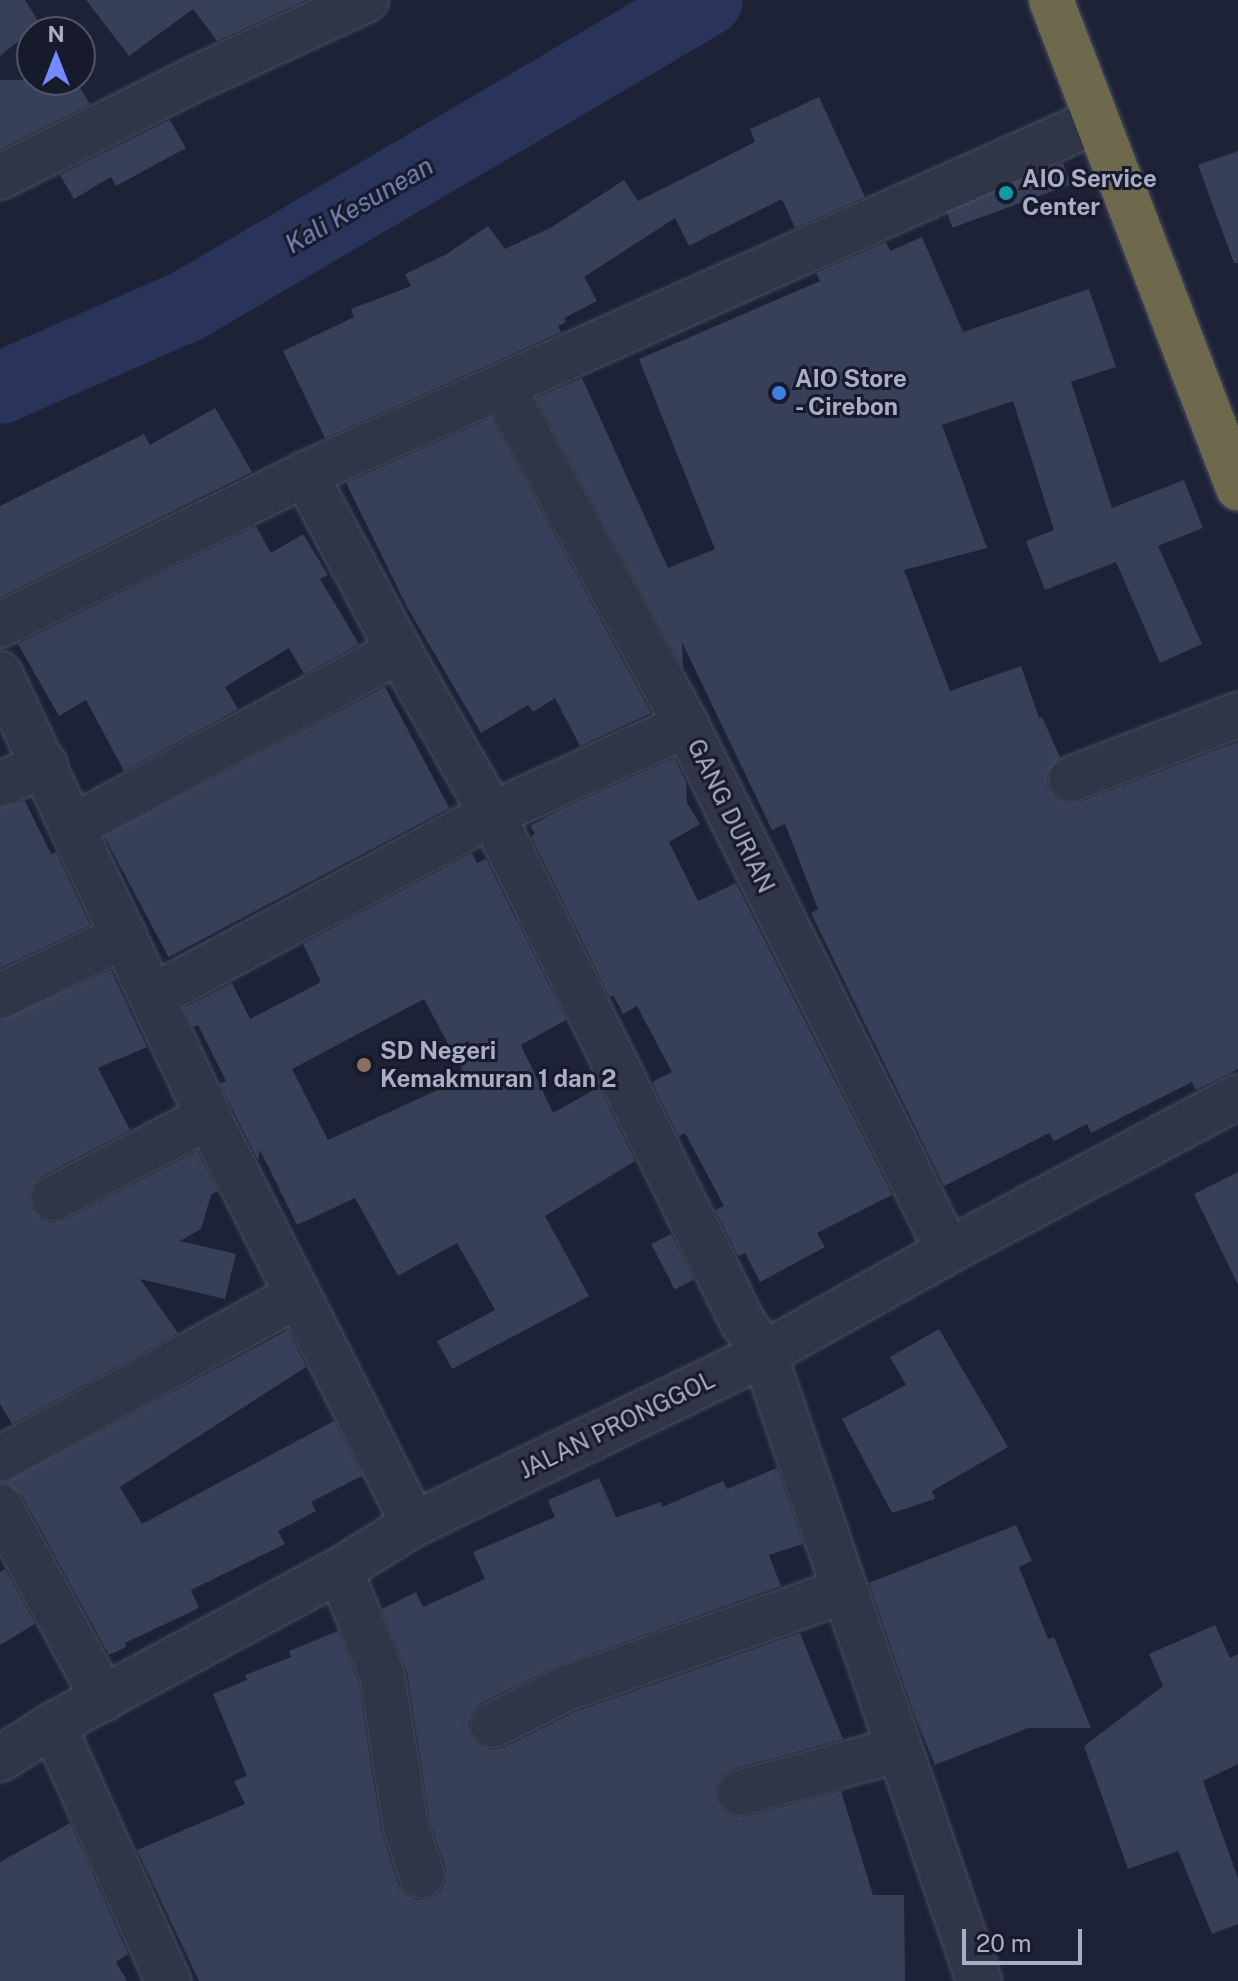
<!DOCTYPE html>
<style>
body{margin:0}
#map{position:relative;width:1238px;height:1981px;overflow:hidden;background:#1d2236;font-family:"Public Sans",sans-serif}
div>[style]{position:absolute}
.river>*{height:72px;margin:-36px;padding:0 36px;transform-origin:36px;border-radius:36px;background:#2a3359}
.building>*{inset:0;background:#383f58;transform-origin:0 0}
.roads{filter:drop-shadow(0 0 2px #4b4f62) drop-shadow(0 0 2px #4b4f62)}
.minor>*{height:44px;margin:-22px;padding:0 22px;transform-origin:22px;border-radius:22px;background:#303547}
.highway>*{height:44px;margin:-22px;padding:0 22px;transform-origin:22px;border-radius:22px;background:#6e684d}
.dots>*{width:22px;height:22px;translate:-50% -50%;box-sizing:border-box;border:4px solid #161a2b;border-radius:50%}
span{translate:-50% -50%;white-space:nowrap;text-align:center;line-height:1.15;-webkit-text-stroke:6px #161a2b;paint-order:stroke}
.poi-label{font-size:24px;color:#aaaec5;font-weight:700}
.left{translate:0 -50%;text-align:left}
.street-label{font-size:24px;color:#aaaec5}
.water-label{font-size:26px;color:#7783b4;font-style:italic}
.north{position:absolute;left:16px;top:16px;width:80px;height:80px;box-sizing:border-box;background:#161a2b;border:2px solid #515569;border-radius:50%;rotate:0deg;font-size:22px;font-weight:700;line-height:32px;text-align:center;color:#aaaec5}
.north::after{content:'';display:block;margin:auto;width:28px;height:36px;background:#748aff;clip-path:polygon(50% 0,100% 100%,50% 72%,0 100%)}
.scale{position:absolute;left:962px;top:1929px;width:120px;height:36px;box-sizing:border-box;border:4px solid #aaaec5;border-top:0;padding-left:10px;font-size:24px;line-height:28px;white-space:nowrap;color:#aaaec5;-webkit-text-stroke:6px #161a2b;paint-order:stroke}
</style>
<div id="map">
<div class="river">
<div style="left:0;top:388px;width:206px;rotate:-23.7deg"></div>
<div style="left:189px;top:305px;width:601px;rotate:-30.49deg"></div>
</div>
<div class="building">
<div style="clip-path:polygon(0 0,25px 0,40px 24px,0 56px)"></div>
<div style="clip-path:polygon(86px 0,306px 0,217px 41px,193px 9px,129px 56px)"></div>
<div style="clip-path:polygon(0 80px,75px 80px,90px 104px,0 149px)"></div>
<div style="clip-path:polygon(819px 97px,865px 197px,795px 228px,782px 199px,689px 246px,675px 218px,584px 277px,597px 301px,564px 318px,566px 322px,558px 326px,561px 332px,325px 438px,283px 351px,354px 317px,351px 309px,411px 286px,405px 274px,445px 255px,488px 226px,505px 249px,552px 227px,624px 180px,638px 201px,755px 142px,750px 129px)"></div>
<div style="clip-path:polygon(170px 120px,186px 148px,116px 186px,111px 177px,74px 199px,60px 175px)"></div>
<div style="clip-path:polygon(1238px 151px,1238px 263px,1234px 263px,1198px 165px)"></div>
<div style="left:1063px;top:163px;width:23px;height:126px;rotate:70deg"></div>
<div style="clip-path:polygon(922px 237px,963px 332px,1089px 289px,1116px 367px,1071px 382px,1112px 508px,1184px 480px,1203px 528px,1158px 546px,1202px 644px,1160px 663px,1116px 562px,1045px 590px,1026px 541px,1054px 530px,1013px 401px,942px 425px,987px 548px,904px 570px,950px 691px,1021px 666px,1039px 718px,1042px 717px,1060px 757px,1047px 774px,1047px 787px,1055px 798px,1066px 803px,1080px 802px,1238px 742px,1238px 1069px,1196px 1090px,1192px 1082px,1091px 1133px,1087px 1124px,1054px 1141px,1049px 1133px,944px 1186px,811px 913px,818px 909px,785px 824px,772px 830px,682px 642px,683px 668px,536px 398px,582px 378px,668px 568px,715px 549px,639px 359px,820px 281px,816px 273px,886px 242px,890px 251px)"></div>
<div style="clip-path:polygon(215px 408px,252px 472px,0 597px,0 506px,144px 434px,150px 445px)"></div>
<div style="clip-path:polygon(491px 418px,651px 713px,580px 746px,555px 698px,533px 712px,528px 705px,481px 733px,407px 607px,346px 483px)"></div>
<div style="clip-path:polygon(256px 526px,271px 553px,303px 534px,328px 575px,320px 579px,359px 644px,304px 674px,289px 648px,225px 687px,238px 709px,124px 771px,86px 700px,59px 716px,18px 644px)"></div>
<div style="left:385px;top:687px;width:137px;height:318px;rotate:62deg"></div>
<div style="clip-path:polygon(674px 758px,686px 782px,687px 803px,700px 824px,669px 842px,698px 901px,736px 883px,892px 1195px,817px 1233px,825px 1247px,760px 1282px,745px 1253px,738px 1256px,715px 1210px,724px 1206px,685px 1133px,679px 1136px,652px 1082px,672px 1072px,637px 1006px,623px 1014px,613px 995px,610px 997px,531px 836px,535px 834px,530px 826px,556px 812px)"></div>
<div style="clip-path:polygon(25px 801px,51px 854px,56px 852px,90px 925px,0 968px,0 808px)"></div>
<div style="clip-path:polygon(evenodd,472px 853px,477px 863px,486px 859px,566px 1020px,521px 1045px,553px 1113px,599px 1087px,635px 1161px,545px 1216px,589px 1296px,452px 1369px,437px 1341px,495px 1310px,457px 1243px,398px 1276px,355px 1198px,297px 1225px,260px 1150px,258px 1160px,220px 1084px,226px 1081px,198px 1025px,193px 1027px,184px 1008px,232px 983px,250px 1019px,321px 982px,303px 944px,472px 853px,424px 999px,466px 1077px,328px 1140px,292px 1069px,424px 999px)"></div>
<div style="clip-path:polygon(111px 970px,147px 1047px,98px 1068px,130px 1130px,42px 1176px,33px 1185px,29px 1196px,32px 1209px,41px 1219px,52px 1223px,65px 1220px,197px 1151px,218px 1191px,211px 1195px,201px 1229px,180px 1241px,236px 1254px,225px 1299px,140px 1279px,178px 1333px,12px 1424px,0 1404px,0 1021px)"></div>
<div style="clip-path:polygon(1238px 1172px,1238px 1285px,1194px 1194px)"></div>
<div style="left:671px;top:1234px;width:51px;height:22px;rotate:63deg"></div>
<div style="clip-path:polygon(939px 1329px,1008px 1447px,932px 1491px,935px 1499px,892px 1513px,842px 1419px,906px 1385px,890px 1357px)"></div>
<div style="clip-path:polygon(288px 1330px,306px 1367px,120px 1487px,142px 1524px,334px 1421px,362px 1476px,311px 1502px,316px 1511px,278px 1531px,285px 1544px,191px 1590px,199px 1608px,125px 1643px,126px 1647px,109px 1655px,22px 1495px,5px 1483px)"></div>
<div style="clip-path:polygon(777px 1468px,803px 1544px,769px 1555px,781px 1586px,554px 1667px,481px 1703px,472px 1712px,468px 1724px,470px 1735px,480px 1746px,492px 1750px,503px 1748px,575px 1712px,800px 1633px,843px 1739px,733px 1769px,723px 1775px,716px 1786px,716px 1800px,723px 1811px,734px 1817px,746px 1817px,841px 1791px,873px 1895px,904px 1895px,905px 1981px,199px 1981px,137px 1850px,245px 1804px,234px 1781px,247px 1776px,213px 1694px,247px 1680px,245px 1675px,291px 1657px,289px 1651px,338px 1631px,358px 1682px,381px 1830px,398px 1884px,405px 1894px,416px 1900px,430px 1899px,441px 1892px,446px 1882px,446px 1868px,430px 1820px,407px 1671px,382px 1609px,416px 1592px,423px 1607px,485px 1579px,473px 1552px,555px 1517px,548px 1500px,599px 1478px,616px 1517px,661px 1502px,662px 1507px,723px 1481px,727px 1489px)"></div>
<div style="clip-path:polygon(1016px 1525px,1032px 1561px,1019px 1567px,1048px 1639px,1054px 1637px,1091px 1728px,1028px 1728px,935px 1765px,917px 1722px,869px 1583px)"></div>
<div style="clip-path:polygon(5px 1569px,35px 1624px,0 1645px,0 1572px)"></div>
<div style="clip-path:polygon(1215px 1625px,1230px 1658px,1238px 1654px,1238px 1764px,1203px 1781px,1238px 1878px,1238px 1924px,1212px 1934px,1178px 1851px,1128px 1869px,1084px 1746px,1163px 1686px,1149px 1654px)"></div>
<div style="clip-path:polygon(70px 1823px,128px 1954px,116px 1962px,127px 1981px,0 1981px,0 1862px)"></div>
</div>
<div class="roads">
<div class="minor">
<div style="left:0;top:177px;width:223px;rotate:-26.7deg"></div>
<div style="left:199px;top:77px;width:184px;rotate:-24.8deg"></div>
<div style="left:502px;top:387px;width:385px;rotate:61.4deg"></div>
<div style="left:686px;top:725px;width:588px;rotate:63.52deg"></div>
<div style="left:305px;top:474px;width:200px;rotate:62deg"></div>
<div style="left:399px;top:651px;width:188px;rotate:60.3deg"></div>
<div style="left:492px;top:814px;width:565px;rotate:63.75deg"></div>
<div style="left:742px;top:1321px;width:40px;rotate:56deg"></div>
<div style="left:764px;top:1354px;width:663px;rotate:71.07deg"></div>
<div style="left:0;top:625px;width:340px;rotate:-26.3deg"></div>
<div style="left:305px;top:474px;width:868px;rotate:-24.06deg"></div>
<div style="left:0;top:674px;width:489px;rotate:64.8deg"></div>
<div style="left:208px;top:1117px;width:456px;rotate:63.2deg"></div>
<div style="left:1071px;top:779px;width:179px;rotate:-21deg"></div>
<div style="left:0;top:784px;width:49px;rotate:-22.9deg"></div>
<div style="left:72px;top:827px;width:371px;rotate:-28.3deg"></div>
<div style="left:0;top:996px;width:138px;rotate:-25.8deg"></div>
<div style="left:154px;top:996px;width:384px;rotate:-28.3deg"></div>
<div style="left:492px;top:814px;width:213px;rotate:-24.6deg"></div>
<div style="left:54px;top:1198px;width:174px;rotate:-27.7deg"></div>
<div style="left:0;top:1459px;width:339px;rotate:-28.8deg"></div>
<div style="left:0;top:1507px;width:218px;rotate:61.6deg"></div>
<div style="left:340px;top:1570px;width:113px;rotate:68.2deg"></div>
<div style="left:382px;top:1675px;width:153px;rotate:81deg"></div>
<div style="left:406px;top:1826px;width:52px;rotate:72.3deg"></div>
<div style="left:53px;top:1725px;width:281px;rotate:65.8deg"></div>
<div style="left:493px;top:1725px;width:80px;rotate:-26.6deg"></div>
<div style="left:565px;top:1689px;width:295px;rotate:-19.4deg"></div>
<div style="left:0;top:1759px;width:63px;rotate:-32.7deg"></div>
<div style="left:53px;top:1725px;width:326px;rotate:-28.4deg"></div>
<div style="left:340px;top:1570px;width:87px;rotate:-31.9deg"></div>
<div style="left:414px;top:1524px;width:389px;rotate:-25.9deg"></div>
<div style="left:764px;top:1354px;width:211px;rotate:-29.2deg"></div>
<div style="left:948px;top:1251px;width:328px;rotate:-28deg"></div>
<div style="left:740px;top:1793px;width:163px;rotate:-15.3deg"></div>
</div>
<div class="highway">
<div style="left:1051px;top:0;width:523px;rotate:69.03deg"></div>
</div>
</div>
<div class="dots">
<div style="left:1006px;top:193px;background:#0f9aa8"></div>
<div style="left:779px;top:393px;background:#3f7fe0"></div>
<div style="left:364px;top:1065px;background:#8d6e63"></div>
</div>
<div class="poi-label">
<span class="left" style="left:1022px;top:193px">AIO Service<br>Center</span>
<span class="left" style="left:795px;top:393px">AIO Store<br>- Cirebon</span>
<span class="left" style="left:380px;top:1065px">SD Negeri<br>Kemakmuran 1 dan 2</span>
</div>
<div class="street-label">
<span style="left:731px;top:816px;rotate:64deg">GANG DURIAN</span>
<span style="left:617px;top:1425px;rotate:-26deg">JALAN PRONGGOL</span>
</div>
<div class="water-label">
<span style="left:359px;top:205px;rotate:-30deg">Kali Kesunean</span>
</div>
<div class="north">N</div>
<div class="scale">20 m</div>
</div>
